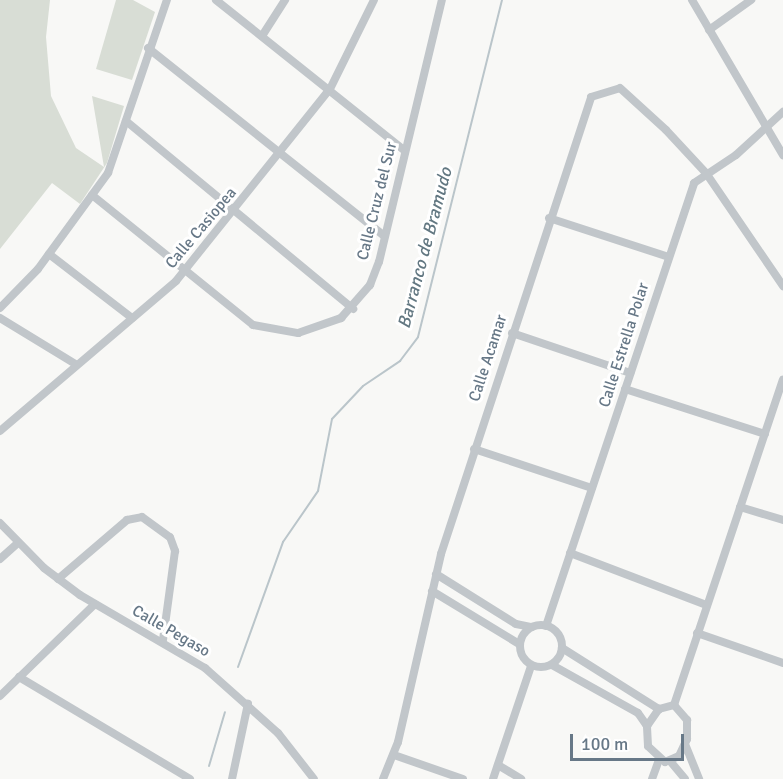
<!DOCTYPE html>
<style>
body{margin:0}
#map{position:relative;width:783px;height:779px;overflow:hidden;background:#f8f8f6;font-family:Signika,sans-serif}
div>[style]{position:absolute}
.green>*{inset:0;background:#d8ddd5}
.stream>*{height:2px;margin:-1px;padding:0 1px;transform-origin:1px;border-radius:1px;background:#bac5ca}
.street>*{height:8px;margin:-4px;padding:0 4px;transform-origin:4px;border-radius:4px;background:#c1c6ca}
.street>.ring{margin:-4px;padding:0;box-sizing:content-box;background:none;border:8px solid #c1c6ca;border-radius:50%}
span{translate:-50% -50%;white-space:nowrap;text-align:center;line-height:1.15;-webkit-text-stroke:6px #fff;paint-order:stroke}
.street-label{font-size:16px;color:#677887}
.water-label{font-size:18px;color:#637882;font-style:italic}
.scale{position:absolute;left:570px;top:734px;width:114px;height:27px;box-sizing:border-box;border:3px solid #677887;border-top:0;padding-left:8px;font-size:18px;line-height:21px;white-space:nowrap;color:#677887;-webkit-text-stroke:4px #fff;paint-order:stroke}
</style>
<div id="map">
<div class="green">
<div style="clip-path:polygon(0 0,50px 0,46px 37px,51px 96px,76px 148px,104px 167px,92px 96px,124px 106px,107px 163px,80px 204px,52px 183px,0 249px)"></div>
<div style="clip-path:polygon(116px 0,133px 0,155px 12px,132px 80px,96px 69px)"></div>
</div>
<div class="stream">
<div style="left:238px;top:667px;width:133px;rotate:-70.2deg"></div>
<div style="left:283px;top:542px;width:62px;rotate:-55.5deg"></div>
<div style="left:318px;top:491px;width:73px;rotate:-79deg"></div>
<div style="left:332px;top:419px;width:45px;rotate:-46.8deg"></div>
<div style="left:363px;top:386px;width:45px;rotate:-34deg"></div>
<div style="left:400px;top:361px;width:30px;rotate:-53deg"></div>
<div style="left:418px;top:337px;width:347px;rotate:-76deg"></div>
<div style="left:209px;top:766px;width:56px;rotate:-73.5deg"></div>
</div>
<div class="street">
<div style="left:216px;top:0;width:241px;rotate:38.6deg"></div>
<div style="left:692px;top:0;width:180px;rotate:59.6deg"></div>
<div style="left:709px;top:30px;width:52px;rotate:-35.5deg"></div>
<div style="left:262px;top:36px;width:43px;rotate:-57.4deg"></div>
<div style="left:148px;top:48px;width:302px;rotate:38.5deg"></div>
<div style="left:126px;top:121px;width:295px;rotate:39.6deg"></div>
<div style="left:92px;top:195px;width:207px;rotate:38.9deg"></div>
<div style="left:253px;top:325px;width:46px;rotate:10.1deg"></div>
<div style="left:298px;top:333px;width:46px;rotate:-19.2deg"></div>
<div style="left:341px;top:318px;width:44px;rotate:-48.7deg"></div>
<div style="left:370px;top:285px;width:25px;rotate:-69deg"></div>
<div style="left:379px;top:262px;width:269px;rotate:-76.5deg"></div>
<div style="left:549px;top:218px;width:126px;rotate:18deg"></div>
<div style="left:49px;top:254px;width:105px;rotate:37.6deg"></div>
<div style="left:0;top:308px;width:54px;rotate:-45.7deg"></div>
<div style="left:38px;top:269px;width:119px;rotate:-53.9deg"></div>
<div style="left:108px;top:173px;width:183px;rotate:-71.2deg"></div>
<div style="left:0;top:318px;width:90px;rotate:31.4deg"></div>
<div style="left:512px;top:333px;width:125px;rotate:18.7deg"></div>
<div style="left:625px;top:389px;width:147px;rotate:17.8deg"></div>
<div style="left:0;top:431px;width:231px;rotate:-40.4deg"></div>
<div style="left:176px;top:281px;width:246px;rotate:-51.3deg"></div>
<div style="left:330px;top:89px;width:99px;rotate:-63.7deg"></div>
<div style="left:474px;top:449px;width:124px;rotate:18.3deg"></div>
<div style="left:740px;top:507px;width:45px;rotate:16.8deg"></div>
<div style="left:0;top:523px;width:63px;rotate:45.6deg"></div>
<div style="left:44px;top:568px;width:45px;rotate:36.9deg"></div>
<div style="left:80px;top:595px;width:145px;rotate:30.3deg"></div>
<div style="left:205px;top:668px;width:98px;rotate:41.7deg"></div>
<div style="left:278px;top:733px;width:58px;rotate:52deg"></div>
<div style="left:570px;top:553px;width:146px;rotate:20.9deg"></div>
<div style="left:0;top:559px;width:24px;rotate:-42deg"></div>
<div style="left:436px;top:574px;width:94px;rotate:32deg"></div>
<div style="left:516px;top:624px;width:16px;rotate:11deg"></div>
<div style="left:58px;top:579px;width:91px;rotate:-40.5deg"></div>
<div style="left:127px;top:520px;width:15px;rotate:-11deg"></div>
<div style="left:142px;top:517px;width:34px;rotate:36deg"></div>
<div style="left:170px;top:537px;width:15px;rotate:70deg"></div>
<div style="left:175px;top:551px;width:90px;rotate:97.7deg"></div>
<div style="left:432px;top:591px;width:102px;rotate:31.3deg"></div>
<div class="ring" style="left:520px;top:625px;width:34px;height:34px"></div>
<div style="left:546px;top:626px;width:467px;rotate:-71.5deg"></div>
<div style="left:694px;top:183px;width:50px;rotate:-33.7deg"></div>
<div style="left:736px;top:155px;width:64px;rotate:-42.5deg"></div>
<div style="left:697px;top:633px;width:91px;rotate:19.2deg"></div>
<div style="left:562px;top:648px;width:115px;rotate:32.2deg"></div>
<div style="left:552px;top:665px;width:98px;rotate:29.2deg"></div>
<div style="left:638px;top:713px;width:16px;rotate:55deg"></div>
<div style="left:19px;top:677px;width:199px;rotate:30.8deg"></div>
<div style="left:0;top:696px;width:132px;rotate:-44.1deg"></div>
<div style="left:674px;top:705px;width:343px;rotate:-71.5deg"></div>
<div style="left:674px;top:705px;width:20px;rotate:49deg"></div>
<div style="left:687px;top:720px;width:19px;rotate:90deg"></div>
<div style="left:687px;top:739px;width:19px;rotate:115deg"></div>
<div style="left:679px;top:756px;width:15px;rotate:157deg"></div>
<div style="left:665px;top:762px;width:23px;rotate:-137deg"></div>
<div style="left:648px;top:746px;width:20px;rotate:-93deg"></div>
<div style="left:647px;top:726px;width:21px;rotate:-55deg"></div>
<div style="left:659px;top:709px;width:16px;rotate:-15deg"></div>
<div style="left:685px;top:744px;width:38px;rotate:68deg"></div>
<div style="left:394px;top:755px;width:73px;rotate:19.2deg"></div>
<div style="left:670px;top:761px;width:23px;rotate:50deg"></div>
<div style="left:498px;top:765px;width:27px;rotate:31deg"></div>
<div style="left:232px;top:779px;width:77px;rotate:-78deg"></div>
<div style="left:383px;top:779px;width:40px;rotate:-68deg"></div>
<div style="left:398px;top:742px;width:193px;rotate:-77.1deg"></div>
<div style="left:441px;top:554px;width:481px;rotate:-71.8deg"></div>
<div style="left:591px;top:97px;width:30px;rotate:-17deg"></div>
<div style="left:620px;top:88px;width:62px;rotate:42.4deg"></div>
<div style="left:666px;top:130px;width:59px;rotate:47.1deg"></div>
<div style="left:706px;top:173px;width:137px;rotate:55.7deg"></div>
<div style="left:493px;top:779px;width:119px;rotate:-71.4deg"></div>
<div style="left:652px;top:779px;width:20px;rotate:-70deg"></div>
</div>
<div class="street-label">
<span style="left:377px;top:201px;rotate:-76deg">Calle Cruz del Sur</span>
<span style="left:201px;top:228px;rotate:-50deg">Calle Casiopea</span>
<span style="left:624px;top:345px;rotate:-72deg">Calle Estrella Polar</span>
<span style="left:488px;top:358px;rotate:-72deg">Calle Acamar</span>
<span style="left:171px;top:631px;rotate:30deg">Calle Pegaso</span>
</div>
<div class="water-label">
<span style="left:425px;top:248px;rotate:-75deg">Barranco de Bramudo</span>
</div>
<div class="scale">100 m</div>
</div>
